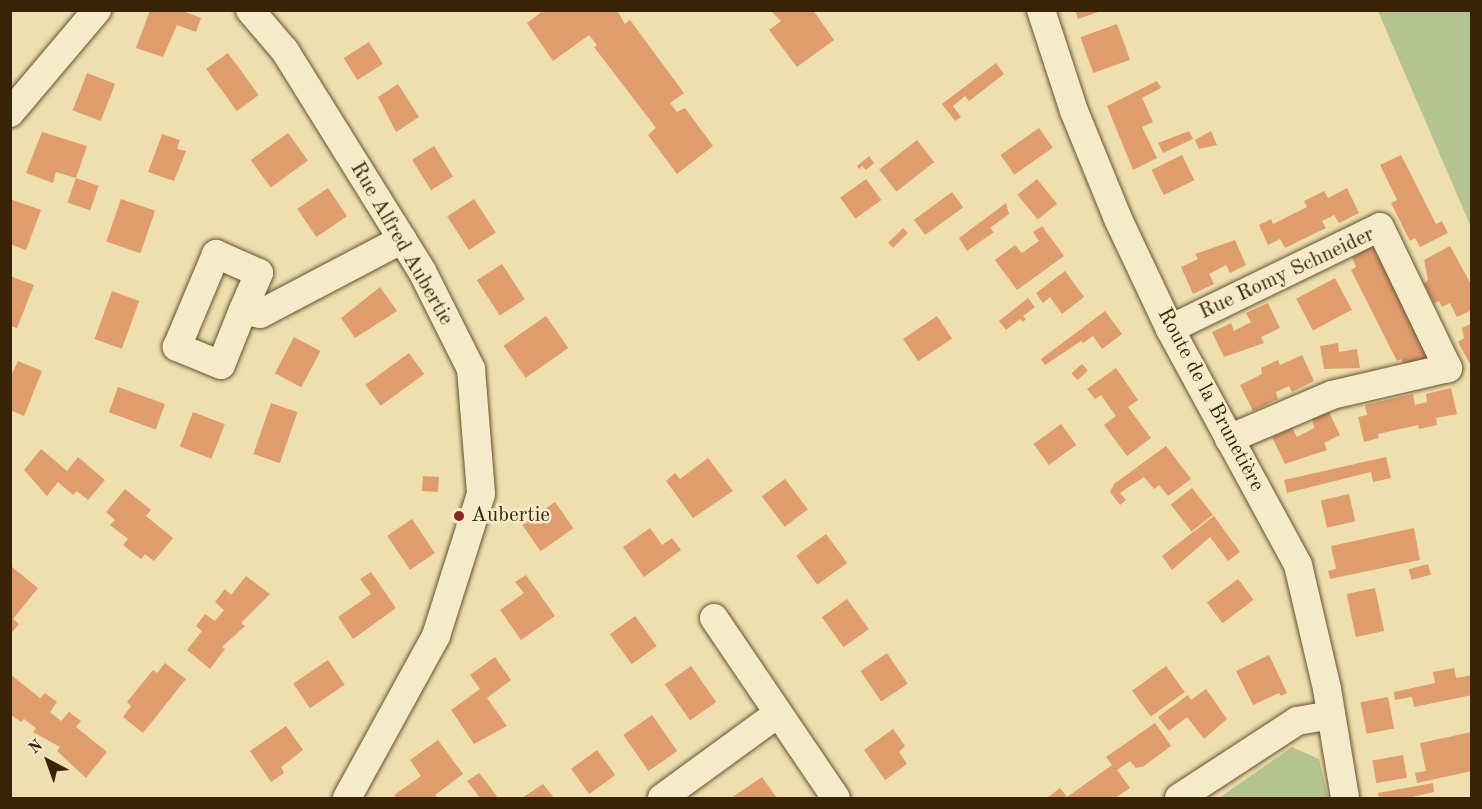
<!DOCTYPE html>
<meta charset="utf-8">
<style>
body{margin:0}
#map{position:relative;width:1482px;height:809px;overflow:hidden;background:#efdfae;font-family:"Old Standard TT",serif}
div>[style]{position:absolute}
.green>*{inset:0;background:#b5c38e}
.building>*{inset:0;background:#df9c6c;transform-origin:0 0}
.roads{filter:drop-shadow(0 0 2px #66522f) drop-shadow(0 0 2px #66522f)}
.minor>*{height:28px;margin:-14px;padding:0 14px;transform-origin:14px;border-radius:14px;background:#f5eaca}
.dots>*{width:16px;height:16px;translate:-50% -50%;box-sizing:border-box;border:3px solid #f5eaca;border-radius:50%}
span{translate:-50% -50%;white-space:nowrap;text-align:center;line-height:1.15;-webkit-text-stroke:5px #f5eaca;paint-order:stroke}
.street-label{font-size:21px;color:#382305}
.poi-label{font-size:21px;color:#382305}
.left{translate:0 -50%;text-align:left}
.frame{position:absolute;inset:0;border:12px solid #382305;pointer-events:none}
.north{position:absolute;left:18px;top:731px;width:60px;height:60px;-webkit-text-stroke:4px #f5eaca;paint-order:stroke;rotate:319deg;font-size:16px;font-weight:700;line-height:24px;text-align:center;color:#382305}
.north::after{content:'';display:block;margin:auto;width:21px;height:27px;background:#382305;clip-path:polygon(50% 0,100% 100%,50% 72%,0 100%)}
</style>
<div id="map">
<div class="green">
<div style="clip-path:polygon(1378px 11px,1471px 11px,1471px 227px)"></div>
<div style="clip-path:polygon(1292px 747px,1319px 759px,1328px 798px,1219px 798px)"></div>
</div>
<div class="building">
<div style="clip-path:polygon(150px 10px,180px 10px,201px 18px,196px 32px,177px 25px,163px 57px,136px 48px)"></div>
<div style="clip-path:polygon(544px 10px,621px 10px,618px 12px,625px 24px,630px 20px,684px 93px,670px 103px,677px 112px,685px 108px,713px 146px,677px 174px,648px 135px,656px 128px,594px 47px,597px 45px,589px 35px,553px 61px,527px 23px)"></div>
<div style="clip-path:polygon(770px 10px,813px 10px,834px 40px,797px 67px,769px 30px,781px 21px)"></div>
<div style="clip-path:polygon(1075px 10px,1101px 10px,1101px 11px,1078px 19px)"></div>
<div style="left:1117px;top:24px;width:38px;height:39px;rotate:70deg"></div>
<div style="left:369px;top:42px;width:26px;height:30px;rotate:58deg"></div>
<div style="left:228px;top:53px;width:52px;height:27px;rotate:54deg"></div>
<div style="clip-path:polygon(996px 63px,1004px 74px,969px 101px,965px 96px,953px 106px,961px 117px,955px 121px,942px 104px)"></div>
<div style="left:87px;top:73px;width:30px;height:40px;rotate:21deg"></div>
<div style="clip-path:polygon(1157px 81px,1161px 88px,1142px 98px,1153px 122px,1142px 127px,1157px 158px,1133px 170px,1107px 106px)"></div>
<div style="clip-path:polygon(398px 84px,419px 117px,396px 132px,378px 97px)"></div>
<div style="left:1039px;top:128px;width:24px;height:47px;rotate:55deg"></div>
<div style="clip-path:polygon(1189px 131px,1193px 139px,1163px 153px,1158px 143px)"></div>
<div style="clip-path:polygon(1211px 131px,1217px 145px,1199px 149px,1195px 140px)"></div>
<div style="clip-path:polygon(42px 132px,87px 146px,76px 178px,56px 172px,53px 183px,26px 173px)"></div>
<div style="left:288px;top:133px;width:34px;height:46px;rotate:54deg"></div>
<div style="clip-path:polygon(162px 134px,180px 140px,177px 149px,186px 151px,174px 181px,148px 172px)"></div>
<div style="left:917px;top:140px;width:28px;height:48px;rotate:52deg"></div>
<div style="left:434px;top:146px;width:36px;height:26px;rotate:58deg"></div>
<div style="left:1182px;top:155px;width:28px;height:34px;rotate:64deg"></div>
<div style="clip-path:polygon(1401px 155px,1436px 224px,1442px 221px,1448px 233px,1420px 247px,1415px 238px,1410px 241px,1391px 203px,1397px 200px,1380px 165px)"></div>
<div style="clip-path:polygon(869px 156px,874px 163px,866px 170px,862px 166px,859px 169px,857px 166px)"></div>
<div style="left:76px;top:178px;width:24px;height:26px;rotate:19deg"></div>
<div style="left:866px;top:179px;width:26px;height:32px;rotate:54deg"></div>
<div style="left:1037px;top:179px;width:32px;height:25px;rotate:51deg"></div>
<div style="left:328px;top:188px;width:34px;height:37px;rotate:56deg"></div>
<div style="clip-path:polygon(1347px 188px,1359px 213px,1339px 223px,1334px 215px,1322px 221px,1326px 228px,1285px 248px,1280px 239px,1268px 245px,1259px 225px,1271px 219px,1273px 224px,1307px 207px,1304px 201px,1324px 191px,1328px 198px)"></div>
<div style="left:952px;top:192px;width:19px;height:47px;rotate:54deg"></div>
<div style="clip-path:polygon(10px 199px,41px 210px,26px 250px,10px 244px)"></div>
<div style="left:121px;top:199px;width:36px;height:45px;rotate:19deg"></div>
<div style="left:474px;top:199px;width:40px;height:32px;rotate:57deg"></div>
<div style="clip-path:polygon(1006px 203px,1009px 214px,990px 228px,994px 232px,967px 251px,959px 238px)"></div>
<div style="clip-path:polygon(1042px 226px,1064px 256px,1017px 290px,995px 260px,1015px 245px,1022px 253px,1039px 241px,1033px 232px)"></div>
<div style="left:903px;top:228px;width:7px;height:21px;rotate:45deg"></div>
<div style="clip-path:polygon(1235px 240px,1246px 265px,1230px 273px,1226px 265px,1209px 274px,1214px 284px,1193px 294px,1181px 267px,1198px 259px,1195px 254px)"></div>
<div style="clip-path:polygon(1373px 246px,1429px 357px,1406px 369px,1401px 359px,1397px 361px,1351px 270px,1356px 267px,1352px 257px)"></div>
<div style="clip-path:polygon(1450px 246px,1472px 286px,1472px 310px,1457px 317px,1450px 303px,1442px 307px,1439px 301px,1434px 303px,1424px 284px,1428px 280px,1424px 260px)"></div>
<div style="left:502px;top:264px;width:42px;height:30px;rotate:57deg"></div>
<div style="clip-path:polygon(1065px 271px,1084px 297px,1062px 314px,1050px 297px,1043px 303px,1036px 293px)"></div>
<div style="clip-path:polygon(10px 276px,34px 285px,17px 328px,10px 326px)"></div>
<div style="left:1335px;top:278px;width:36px;height:44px;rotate:62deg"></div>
<div style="clip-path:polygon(380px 287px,397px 311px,355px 338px,341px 318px)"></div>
<div style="left:112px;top:291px;width:29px;height:51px;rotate:20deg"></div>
<div style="clip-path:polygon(1028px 298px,1035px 307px,1023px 316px,1026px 319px,1023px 322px,1020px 319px,1006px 330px,999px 321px)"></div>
<div style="clip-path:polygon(1268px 303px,1280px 328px,1261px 337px,1264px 343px,1224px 357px,1212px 332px,1231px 323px,1234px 331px,1251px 322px,1246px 313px)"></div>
<div style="clip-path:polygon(1105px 311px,1122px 334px,1102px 349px,1093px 336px,1083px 343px,1081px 341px,1045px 365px,1041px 359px)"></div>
<div style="left:546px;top:316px;width:39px;height:52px;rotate:55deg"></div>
<div style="left:937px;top:316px;width:27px;height:41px;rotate:56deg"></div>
<div style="clip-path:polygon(1472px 323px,1472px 368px,1458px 342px,1464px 338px,1462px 328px)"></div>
<div style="left:294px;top:337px;width:30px;height:41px;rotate:28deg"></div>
<div style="clip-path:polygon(1338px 343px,1339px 352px,1357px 349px,1360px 368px,1324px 369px,1320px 346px)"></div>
<div style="left:409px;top:353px;width:26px;height:54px;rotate:54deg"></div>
<div style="clip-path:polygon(1302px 355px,1314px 381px,1292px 392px,1289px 386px,1276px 392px,1278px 399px,1253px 411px,1240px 385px,1262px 374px,1261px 368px,1278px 360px,1280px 365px)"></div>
<div style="clip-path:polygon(18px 361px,42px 371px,24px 416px,10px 410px,10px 378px)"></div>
<div style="left:1082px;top:364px;width:9px;height:14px;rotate:49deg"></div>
<div style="clip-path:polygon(1116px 368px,1138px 400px,1128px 407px,1151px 438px,1127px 456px,1104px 425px,1116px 416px,1101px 395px,1095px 399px,1087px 389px)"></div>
<div style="left:118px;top:387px;width:50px;height:27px;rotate:20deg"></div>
<div style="clip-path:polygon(1451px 388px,1457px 414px,1436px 418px,1437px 425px,1419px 429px,1418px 425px,1378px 434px,1379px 438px,1364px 442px,1358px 417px,1367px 415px,1365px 405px,1413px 394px,1415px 405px,1427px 402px,1426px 394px)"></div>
<div style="left:271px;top:403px;width:28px;height:54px;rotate:19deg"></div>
<div style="clip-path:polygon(1328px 410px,1340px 435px,1324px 443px,1327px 450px,1285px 464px,1272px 437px,1292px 428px,1297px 437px,1314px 428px,1312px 418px)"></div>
<div style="left:193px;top:412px;width:34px;height:37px;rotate:21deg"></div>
<div style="left:1061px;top:424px;width:26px;height:34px;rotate:54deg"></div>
<div style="clip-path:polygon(1166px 446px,1191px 479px,1168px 496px,1159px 485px,1154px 489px,1144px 477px,1120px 493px,1126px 500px,1120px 505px,1110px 492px,1114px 484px)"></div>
<div style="clip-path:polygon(41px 449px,67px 471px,78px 457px,105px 480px,88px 500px,77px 491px,73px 495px,58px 482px,47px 496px,24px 470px)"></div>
<div style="clip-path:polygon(1386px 457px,1391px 478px,1373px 482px,1371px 472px,1287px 493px,1284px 480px)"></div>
<div style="clip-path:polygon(708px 458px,733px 491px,693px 518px,666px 481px,675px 473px,680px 479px)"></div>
<div style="left:423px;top:476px;width:16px;height:15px;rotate:4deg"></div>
<div style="left:785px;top:479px;width:38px;height:29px;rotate:53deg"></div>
<div style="left:1192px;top:488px;width:34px;height:27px;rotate:52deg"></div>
<div style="clip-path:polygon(125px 489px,151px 510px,146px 516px,173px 538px,154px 561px,145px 554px,141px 559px,133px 553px,123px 545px,128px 539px,110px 525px,115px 520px,106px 512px)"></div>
<div style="left:1349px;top:494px;width:28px;height:29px;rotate:77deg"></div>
<div style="left:555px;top:502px;width:32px;height:40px;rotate:55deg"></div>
<div style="clip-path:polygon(1214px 516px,1240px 552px,1228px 561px,1210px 537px,1172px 570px,1162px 556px)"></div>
<div style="left:412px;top:519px;width:41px;height:30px;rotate:56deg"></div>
<div style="clip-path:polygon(650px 528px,662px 545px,672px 538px,681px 550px,644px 577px,623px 547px)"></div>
<div style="clip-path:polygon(1414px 528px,1420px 560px,1330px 579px,1328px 571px,1336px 569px,1331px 546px)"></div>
<div style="left:826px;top:534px;width:36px;height:37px;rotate:54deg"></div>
<div style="left:1428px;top:564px;width:11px;height:20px;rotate:75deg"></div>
<div style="clip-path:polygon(12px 567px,38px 588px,13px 619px,19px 624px,10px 635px)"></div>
<div style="clip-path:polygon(371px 572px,396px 608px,353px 639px,338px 617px,371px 594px,360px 579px)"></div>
<div style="clip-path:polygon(526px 575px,555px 616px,521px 640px,500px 610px,524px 593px,515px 582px)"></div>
<div style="clip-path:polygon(246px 576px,270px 594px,241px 623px,245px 626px,222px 647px,225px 649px,210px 669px,187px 650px,202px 631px,196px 626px,205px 614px,215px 621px,224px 610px,215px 602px,225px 589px,231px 595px)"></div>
<div style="left:1238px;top:579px;width:26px;height:39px;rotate:53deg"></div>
<div style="left:1375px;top:588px;width:44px;height:29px;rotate:78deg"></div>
<div style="left:847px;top:599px;width:37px;height:31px;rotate:54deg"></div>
<div style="left:635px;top:616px;width:37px;height:31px;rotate:54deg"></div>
<div style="left:887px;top:653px;width:37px;height:32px;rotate:56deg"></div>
<div style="clip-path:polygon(1269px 655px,1287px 693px,1281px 696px,1279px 693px,1253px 705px,1236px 671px)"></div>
<div style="clip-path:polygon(495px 657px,511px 680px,487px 698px,507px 726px,474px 744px,451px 710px,480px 689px,470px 675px)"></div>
<div style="left:328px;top:660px;width:30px;height:42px;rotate:56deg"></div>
<div style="clip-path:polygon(165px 663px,186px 679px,143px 733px,123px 717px,131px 706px,127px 702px,153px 670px,157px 673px)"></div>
<div style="left:691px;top:666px;width:44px;height:32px;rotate:55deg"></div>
<div style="left:1166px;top:666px;width:32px;height:42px;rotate:54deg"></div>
<div style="clip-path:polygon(1454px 668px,1456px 678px,1472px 675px,1472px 695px,1414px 707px,1412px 697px,1395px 700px,1394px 692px,1435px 683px,1433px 672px)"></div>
<div style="clip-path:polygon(10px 674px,40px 698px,45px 693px,57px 702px,50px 712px,61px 721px,69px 712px,81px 721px,76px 727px,107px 752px,86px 778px,57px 751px,60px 747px,33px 732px,36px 728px,24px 719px,21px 722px,10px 714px)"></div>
<div style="clip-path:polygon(1206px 689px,1227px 719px,1204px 739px,1187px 717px,1169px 731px,1158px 717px,1188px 695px,1191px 700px)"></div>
<div style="left:1388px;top:697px;width:32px;height:28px;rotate:79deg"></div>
<div style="left:652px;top:715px;width:44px;height:35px;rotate:55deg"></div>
<div style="clip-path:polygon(1155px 723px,1171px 746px,1144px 766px,1136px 768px,1130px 761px,1117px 770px,1130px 788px,1115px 798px,1047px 798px,1060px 788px,1067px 797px,1112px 765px,1106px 757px)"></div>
<div style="clip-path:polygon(286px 726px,303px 750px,281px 767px,284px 773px,271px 782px,250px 751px)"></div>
<div style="clip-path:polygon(893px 729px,905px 746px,899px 752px,907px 764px,885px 780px,864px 750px)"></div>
<div style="clip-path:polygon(1472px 732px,1472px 771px,1417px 783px,1415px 773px,1426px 771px,1420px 743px)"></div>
<div style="clip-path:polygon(438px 740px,463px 774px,435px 795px,438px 798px,397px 798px,394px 795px,421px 776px,410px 760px)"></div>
<div style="left:597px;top:750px;width:31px;height:32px;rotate:54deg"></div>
<div style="left:1403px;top:755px;width:23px;height:31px;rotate:80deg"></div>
<div style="clip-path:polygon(479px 773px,487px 783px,498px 798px,480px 798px,467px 781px)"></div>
<div style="clip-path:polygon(762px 777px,777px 798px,726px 798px,731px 798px)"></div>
<div style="clip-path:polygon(1433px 783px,1434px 792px,1408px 798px,1379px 798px,1378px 793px)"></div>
<div style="clip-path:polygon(543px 784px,554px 798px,522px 798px)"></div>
</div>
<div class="roads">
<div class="minor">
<div style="left:250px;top:10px;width:54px;rotate:49.5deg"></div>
<div style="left:285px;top:51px;width:259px;rotate:58.1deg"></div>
<div style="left:422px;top:271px;width:110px;rotate:63.4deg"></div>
<div style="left:471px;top:369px;width:125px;rotate:85.4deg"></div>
<div style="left:481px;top:494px;width:149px;rotate:107.6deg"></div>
<div style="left:436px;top:636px;width:185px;rotate:118.8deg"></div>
<div style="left:1041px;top:10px;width:106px;rotate:71.9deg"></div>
<div style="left:1074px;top:111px;width:117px;rotate:67.8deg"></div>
<div style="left:1118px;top:219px;width:122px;rotate:64.7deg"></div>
<div style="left:1170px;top:329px;width:268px;rotate:61.5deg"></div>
<div style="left:1298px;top:565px;width:127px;rotate:76.8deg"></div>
<div style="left:1327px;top:689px;width:110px;rotate:80.6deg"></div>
<div style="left:10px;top:113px;width:135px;rotate:-49.8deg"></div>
<div style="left:243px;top:310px;width:59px;rotate:111.8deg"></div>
<div style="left:221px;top:365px;width:48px;rotate:-157.8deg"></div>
<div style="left:177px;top:347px;width:101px;rotate:-67.2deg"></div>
<div style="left:216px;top:254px;width:47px;rotate:23.8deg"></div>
<div style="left:259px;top:273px;width:40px;rotate:113.4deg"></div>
<div style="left:243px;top:310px;width:17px;rotate:13deg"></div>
<div style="left:260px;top:314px;width:161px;rotate:-27.7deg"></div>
<div style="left:1170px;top:329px;width:233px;rotate:-25.9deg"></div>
<div style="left:1380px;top:227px;width:157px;rotate:64.3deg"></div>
<div style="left:1448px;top:368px;width:119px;rotate:166.9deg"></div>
<div style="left:1332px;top:395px;width:112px;rotate:156.9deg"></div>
<div style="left:714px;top:618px;width:217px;rotate:55.9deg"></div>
<div style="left:662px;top:798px;width:142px;rotate:-36.1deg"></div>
<div style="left:1179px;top:798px;width:141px;rotate:-33.1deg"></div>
<div style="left:1297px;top:721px;width:34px;rotate:-10deg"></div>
</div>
</div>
<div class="dots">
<div style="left:459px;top:516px;background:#8f2418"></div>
</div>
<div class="street-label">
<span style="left:401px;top:244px;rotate:60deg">Rue Alfred Aubertie</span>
<span style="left:1287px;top:274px;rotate:-25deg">Rue Romy Schneider</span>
<span style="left:1210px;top:400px;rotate:62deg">Route de la Brunetière</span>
</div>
<div class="poi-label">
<span class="left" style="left:471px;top:516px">Aubertie</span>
</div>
<div class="frame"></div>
<div class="north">N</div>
</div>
